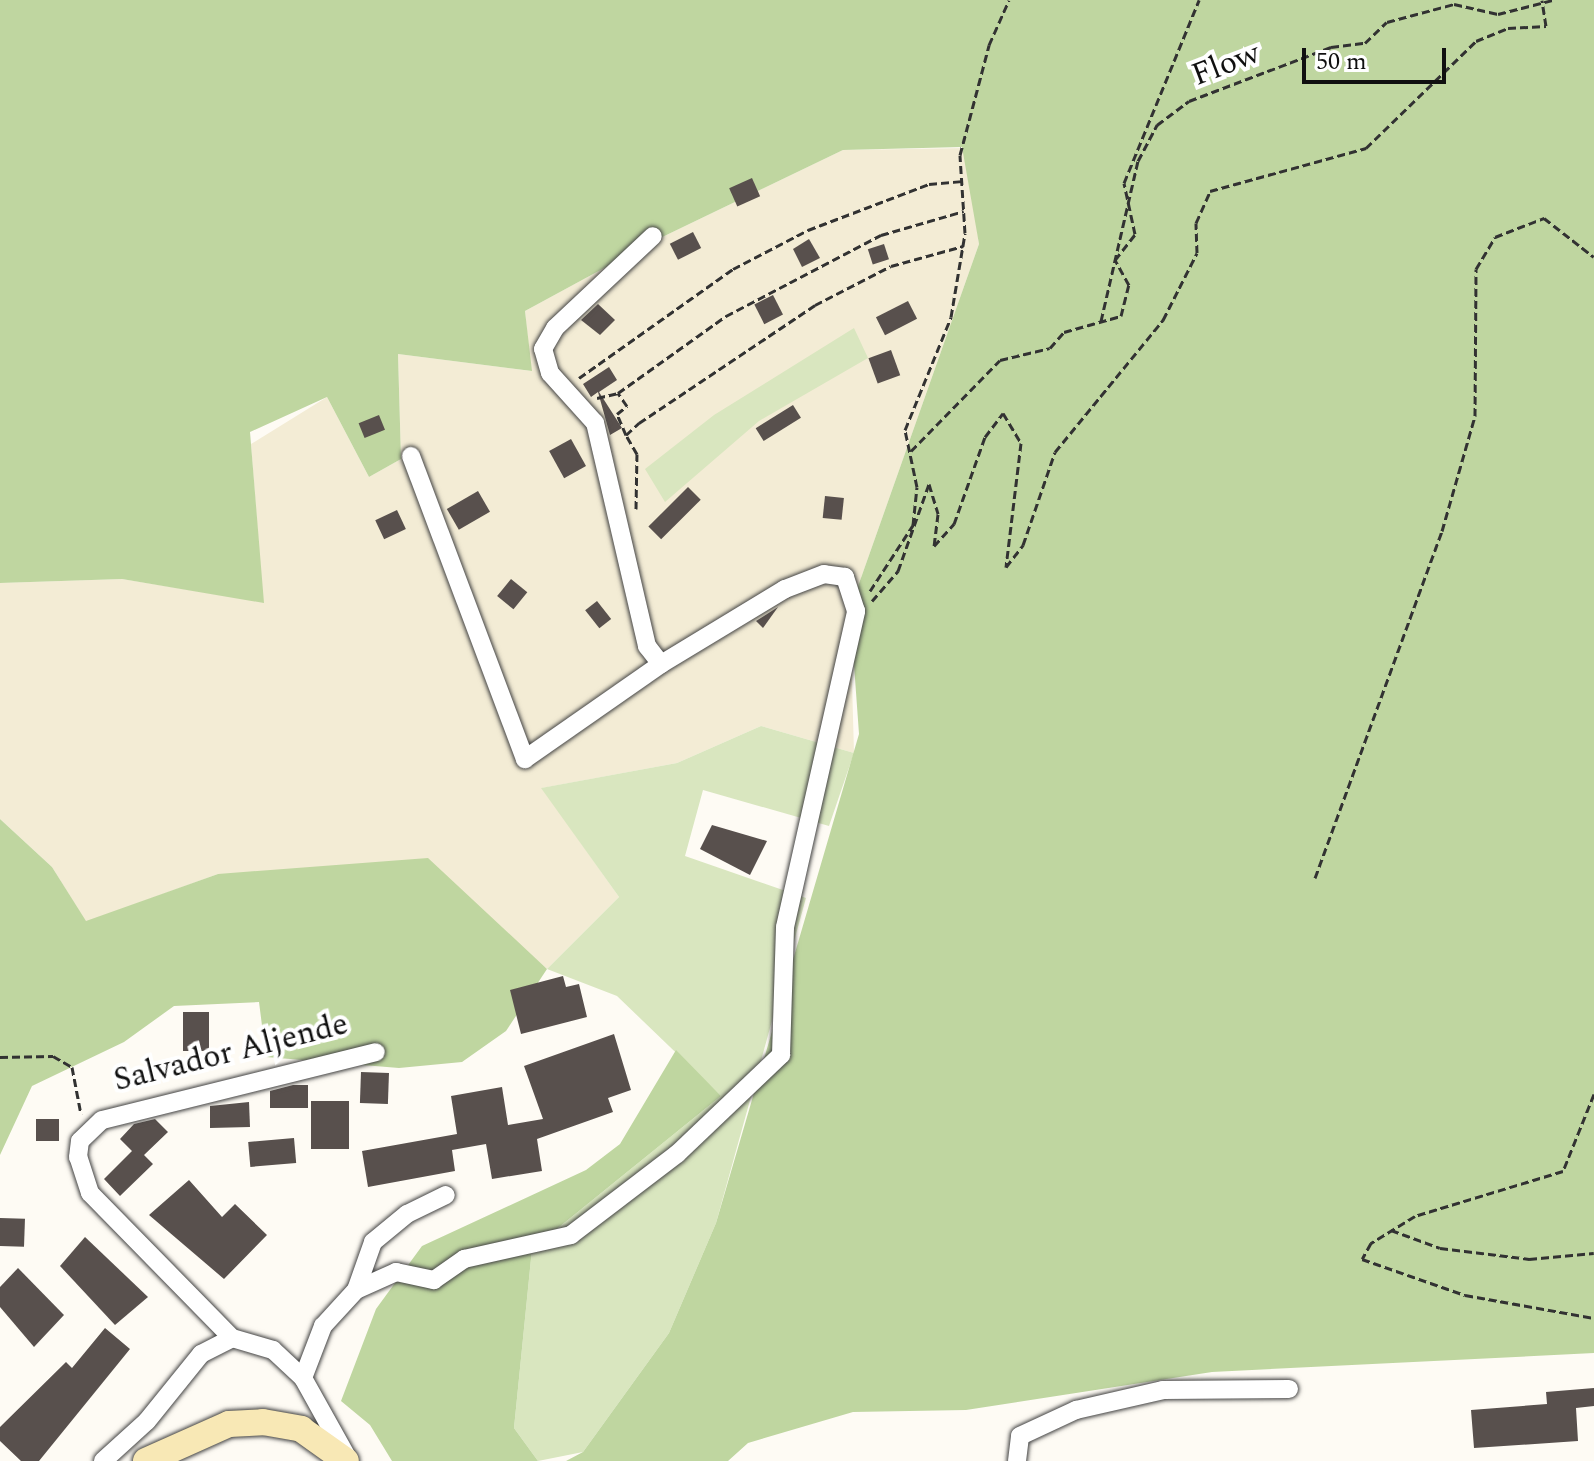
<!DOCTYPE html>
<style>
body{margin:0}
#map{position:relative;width:1594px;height:1461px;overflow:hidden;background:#fefbf4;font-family:Spectral,serif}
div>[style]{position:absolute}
.farmland>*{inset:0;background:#f3ecd5}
.green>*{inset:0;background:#d9e6bf}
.forest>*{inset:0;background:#bfd6a0}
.building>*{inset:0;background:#58504d;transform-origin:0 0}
.path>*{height:3px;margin-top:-1.5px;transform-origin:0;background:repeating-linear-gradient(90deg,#323232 0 8px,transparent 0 12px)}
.roads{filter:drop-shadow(0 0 2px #434343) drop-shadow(0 0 2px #434343)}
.street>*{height:18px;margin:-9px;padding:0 9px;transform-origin:9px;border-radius:9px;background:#fff}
.secondary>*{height:26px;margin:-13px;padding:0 13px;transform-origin:13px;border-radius:13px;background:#f8e8b5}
span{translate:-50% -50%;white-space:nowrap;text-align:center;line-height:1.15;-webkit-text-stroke:8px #fff;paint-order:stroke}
.street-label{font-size:32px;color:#101010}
.scale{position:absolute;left:1302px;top:48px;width:144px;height:36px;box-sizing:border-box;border:4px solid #101010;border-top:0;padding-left:10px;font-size:24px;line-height:28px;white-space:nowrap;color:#101010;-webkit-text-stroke:6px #fff;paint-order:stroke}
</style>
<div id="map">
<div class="farmland">
<div style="clip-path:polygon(967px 148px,979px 244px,850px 609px,854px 753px,761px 726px,677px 763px,542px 788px,619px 897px,547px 969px,503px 930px,218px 874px,86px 922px,52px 867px,0 819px,0 583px,122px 579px,263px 602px,251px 444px,327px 397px,369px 477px,401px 459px,398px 354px,531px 371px,525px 311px,654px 241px,843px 150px)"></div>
</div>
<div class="green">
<div style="clip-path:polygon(854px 328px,868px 358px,759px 421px,665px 502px,645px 469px,714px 415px)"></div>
<div style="clip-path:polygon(761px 726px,854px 753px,829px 826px,703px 790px,685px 856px,806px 898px,716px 1223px,669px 1333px,583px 1452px,538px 1461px,514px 1428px,532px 1249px,721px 1096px,617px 996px,547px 969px,619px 897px,541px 788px,677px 763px)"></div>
</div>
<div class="forest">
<div style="clip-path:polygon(0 0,1594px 0,1594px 1353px,1212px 1372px,966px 1410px,853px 1412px,748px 1443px,728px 1461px,566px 1461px,583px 1452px,669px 1333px,716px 1223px,859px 734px,850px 609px,979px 244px,962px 147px,843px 150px,654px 241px,525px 311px,532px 371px,398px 354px,401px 459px,369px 477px,327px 397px,250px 432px,264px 603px,122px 579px,0 583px)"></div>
<div style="clip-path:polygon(0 819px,52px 867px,86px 921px,218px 874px,428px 858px,547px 969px,506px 1031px,462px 1062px,399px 1068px,266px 1057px,259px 1002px,174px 1006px,124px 1042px,32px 1086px,0 1155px)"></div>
<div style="clip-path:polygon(676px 1050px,721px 1096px,532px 1249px,514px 1428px,538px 1461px,392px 1461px,370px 1425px,341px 1401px,376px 1309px,422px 1246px,586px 1170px,620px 1144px)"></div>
</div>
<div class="building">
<div style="left:752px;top:178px;width:20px;height:25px;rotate:66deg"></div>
<div style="left:693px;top:232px;width:18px;height:26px;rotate:63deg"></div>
<div style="clip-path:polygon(809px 239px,820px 258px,802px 267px,793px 249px)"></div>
<div style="left:884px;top:244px;width:16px;height:17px;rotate:72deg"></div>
<div style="left:773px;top:295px;width:22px;height:21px;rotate:63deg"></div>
<div style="left:908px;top:301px;width:20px;height:36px;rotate:63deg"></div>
<div style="clip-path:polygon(598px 304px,615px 320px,600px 335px,581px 320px)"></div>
<div style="left:891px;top:350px;width:27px;height:24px;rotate:70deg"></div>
<div style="clip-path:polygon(609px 367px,617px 380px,599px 392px,622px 428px,610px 435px,598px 392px,591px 397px,583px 384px)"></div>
<div style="left:793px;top:405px;width:15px;height:44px;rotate:58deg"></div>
<div style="left:379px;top:415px;width:16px;height:22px;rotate:68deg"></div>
<div style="left:571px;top:439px;width:31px;height:25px;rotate:61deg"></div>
<div style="left:688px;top:487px;width:18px;height:56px;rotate:45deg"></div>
<div style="left:478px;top:491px;width:24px;height:36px;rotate:60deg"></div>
<div style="left:825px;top:496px;width:19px;height:22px;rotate:6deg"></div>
<div style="left:397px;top:510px;width:21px;height:24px;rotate:65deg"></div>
<div style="left:511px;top:579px;width:21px;height:22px;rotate:39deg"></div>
<div style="left:597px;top:601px;width:23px;height:15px;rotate:52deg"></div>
<div style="clip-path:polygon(778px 607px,763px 628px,756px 621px)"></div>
<div style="clip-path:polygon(712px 825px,767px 841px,750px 875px,700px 849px)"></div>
<div style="clip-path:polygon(563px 976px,566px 987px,579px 984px,587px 1017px,521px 1034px,510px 990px)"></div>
<div style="left:183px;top:1012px;width:26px;height:39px"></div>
<div style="clip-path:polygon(614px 1034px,631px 1090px,608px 1098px,613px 1112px,537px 1139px,542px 1171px,492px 1179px,486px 1144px,452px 1150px,455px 1171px,368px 1187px,362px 1151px,457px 1134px,451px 1096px,502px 1087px,508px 1125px,543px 1119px,524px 1066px)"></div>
<div style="left:361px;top:1072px;width:28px;height:31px;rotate:2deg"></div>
<div style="clip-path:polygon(293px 1085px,308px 1085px,308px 1108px,270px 1108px,270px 1091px)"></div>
<div style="left:311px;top:1101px;width:38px;height:48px"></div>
<div style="clip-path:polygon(249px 1102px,250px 1127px,210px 1128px,210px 1106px)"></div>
<div style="left:36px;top:1119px;width:23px;height:22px"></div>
<div style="clip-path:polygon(155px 1119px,168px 1132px,144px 1155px,153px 1164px,120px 1196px,104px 1179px,132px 1151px,120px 1139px,134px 1124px)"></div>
<div style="left:294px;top:1138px;width:25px;height:46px;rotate:85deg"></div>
<div style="clip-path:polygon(189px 1180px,222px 1217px,235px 1204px,267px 1235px,224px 1279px,149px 1215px)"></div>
<div style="left:0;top:1218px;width:25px;height:28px;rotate:2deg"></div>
<div style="clip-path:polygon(85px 1237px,148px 1297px,115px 1325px,60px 1266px)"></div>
<div style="clip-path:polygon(18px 1268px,64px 1315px,34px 1347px,0 1307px,0 1287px)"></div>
<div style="clip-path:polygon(105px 1328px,130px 1349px,39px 1461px,21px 1461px,0 1441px,0 1427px,66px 1362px,72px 1368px)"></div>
<div style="clip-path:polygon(1594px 1388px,1594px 1406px,1576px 1408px,1578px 1441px,1474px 1448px,1471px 1410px,1547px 1404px,1546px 1392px)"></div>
</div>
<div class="path">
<div style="left:1101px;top:321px;width:164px;rotate:-77deg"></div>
<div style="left:1138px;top:161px;width:41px;rotate:-62.2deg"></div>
<div style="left:1157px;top:125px;width:40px;rotate:-37deg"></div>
<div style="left:1189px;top:101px;width:152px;rotate:-20.8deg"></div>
<div style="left:1331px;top:47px;width:34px;rotate:-7deg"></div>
<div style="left:1365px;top:43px;width:30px;rotate:-44deg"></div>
<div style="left:1387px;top:22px;width:69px;rotate:-15deg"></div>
<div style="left:1454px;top:4px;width:45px;rotate:12.8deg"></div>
<div style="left:1498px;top:14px;width:57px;rotate:-14.3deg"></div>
<div style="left:579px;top:378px;width:189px;rotate:-35.3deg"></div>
<div style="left:733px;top:269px;width:85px;rotate:-27.5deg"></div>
<div style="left:808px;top:230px;width:129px;rotate:-20.8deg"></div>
<div style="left:929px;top:184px;width:33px;rotate:-5deg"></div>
<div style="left:597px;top:398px;width:22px;rotate:-13deg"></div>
<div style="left:626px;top:435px;width:23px;rotate:-113deg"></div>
<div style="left:617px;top:414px;width:13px;rotate:-39deg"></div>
<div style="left:627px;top:406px;width:16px;rotate:-125deg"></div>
<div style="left:618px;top:393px;width:133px;rotate:-35.5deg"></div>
<div style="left:726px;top:316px;width:175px;rotate:-27.6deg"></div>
<div style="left:881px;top:235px;width:86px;rotate:-16.1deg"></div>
<div style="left:911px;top:451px;width:127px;rotate:-45.6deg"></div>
<div style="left:1000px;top:360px;width:51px;rotate:-13.5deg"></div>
<div style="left:1050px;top:348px;width:21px;rotate:-49deg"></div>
<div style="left:1064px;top:332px;width:59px;rotate:-15.7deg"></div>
<div style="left:1121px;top:316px;width:32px;rotate:-76deg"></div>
<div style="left:1129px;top:285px;width:29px;rotate:-119deg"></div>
<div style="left:1115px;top:260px;width:33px;rotate:-52deg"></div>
<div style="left:1135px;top:234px;width:52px;rotate:-102.2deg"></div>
<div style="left:1124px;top:183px;width:198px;rotate:-67.7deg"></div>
<div style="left:636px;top:509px;width:55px;rotate:-89deg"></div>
<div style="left:637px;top:454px;width:22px;rotate:-120deg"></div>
<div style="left:626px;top:435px;width:18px;rotate:-43deg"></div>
<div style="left:639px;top:423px;width:212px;rotate:-33.8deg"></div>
<div style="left:815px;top:305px;width:85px;rotate:-27.2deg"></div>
<div style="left:891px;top:266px;width:75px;rotate:-15.5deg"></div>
<div style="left:870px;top:591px;width:79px;rotate:-56.9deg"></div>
<div style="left:913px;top:525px;width:38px;rotate:-84deg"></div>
<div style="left:917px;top:487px;width:58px;rotate:-101.9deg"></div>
<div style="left:905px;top:430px;width:122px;rotate:-67.8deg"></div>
<div style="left:951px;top:317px;width:85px;rotate:-80.5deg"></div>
<div style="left:965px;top:233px;width:78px;rotate:-93.7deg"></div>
<div style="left:960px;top:155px;width:114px;rotate:-75.2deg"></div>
<div style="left:989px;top:45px;width:49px;rotate:-66deg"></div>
<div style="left:872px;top:601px;width:40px;rotate:-49deg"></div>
<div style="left:898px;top:571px;width:92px;rotate:-70.4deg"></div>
<div style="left:929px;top:484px;width:31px;rotate:73deg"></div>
<div style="left:938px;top:514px;width:32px;rotate:97deg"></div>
<div style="left:934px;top:546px;width:30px;rotate:-48deg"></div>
<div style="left:954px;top:524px;width:92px;rotate:-70.4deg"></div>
<div style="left:985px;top:437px;width:30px;rotate:-53deg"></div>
<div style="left:1003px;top:413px;width:35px;rotate:59deg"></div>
<div style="left:1021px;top:443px;width:125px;rotate:96.9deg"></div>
<div style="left:1006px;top:567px;width:28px;rotate:-52deg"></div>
<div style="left:1023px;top:545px;width:98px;rotate:-71deg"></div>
<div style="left:1055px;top:452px;width:171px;rotate:-50.7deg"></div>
<div style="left:1163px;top:320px;width:75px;rotate:-63.1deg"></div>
<div style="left:1197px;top:253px;width:30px;rotate:-92deg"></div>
<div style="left:1196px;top:223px;width:35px;rotate:-66deg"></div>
<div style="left:1210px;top:191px;width:162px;rotate:-15.4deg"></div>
<div style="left:1366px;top:148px;width:153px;rotate:-44.2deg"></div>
<div style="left:1476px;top:41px;width:35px;rotate:-22deg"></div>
<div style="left:1508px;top:28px;width:38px;rotate:-3deg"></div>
<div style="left:1546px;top:26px;width:26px;rotate:-99deg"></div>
<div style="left:1315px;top:878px;width:370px;rotate:-69.9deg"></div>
<div style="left:1442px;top:531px;width:120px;rotate:-74deg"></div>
<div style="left:1475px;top:416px;width:147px;rotate:-89.6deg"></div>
<div style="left:1476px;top:269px;width:37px;rotate:-59deg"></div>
<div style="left:1495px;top:237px;width:53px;rotate:-21.2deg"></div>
<div style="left:1544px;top:218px;width:63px;rotate:38deg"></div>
<div style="left:0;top:1057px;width:53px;rotate:-1.1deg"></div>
<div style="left:53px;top:1056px;width:22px;rotate:30deg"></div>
<div style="left:72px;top:1067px;width:48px;rotate:79.2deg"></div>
<div style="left:1594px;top:1094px;width:83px;rotate:111.9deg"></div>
<div style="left:1563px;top:1171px;width:155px;rotate:163.1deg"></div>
<div style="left:1415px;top:1216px;width:52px;rotate:148.5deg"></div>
<div style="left:1371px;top:1243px;width:18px;rotate:119deg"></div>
<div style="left:1362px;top:1259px;width:109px;rotate:19.3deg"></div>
<div style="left:1465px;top:1295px;width:131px;rotate:10.1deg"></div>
<div style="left:1391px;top:1230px;width:52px;rotate:20.2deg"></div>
<div style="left:1440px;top:1248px;width:90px;rotate:7deg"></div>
<div style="left:1529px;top:1259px;width:65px;rotate:-5.3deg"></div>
</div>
<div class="roads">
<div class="street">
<div style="left:411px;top:456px;width:324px;rotate:69.4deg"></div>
<div style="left:525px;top:759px;width:166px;rotate:-34.9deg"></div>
<div style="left:356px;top:1290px;width:44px;rotate:-24.2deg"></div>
<div style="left:396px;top:1272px;width:39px;rotate:12deg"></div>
<div style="left:434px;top:1280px;width:37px;rotate:-35deg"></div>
<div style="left:464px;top:1259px;width:110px;rotate:-12.6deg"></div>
<div style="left:571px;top:1235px;width:133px;rotate:-37.4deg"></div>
<div style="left:677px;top:1154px;width:144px;rotate:-43.6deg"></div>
<div style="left:781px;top:1055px;width:128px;rotate:-88.2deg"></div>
<div style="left:785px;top:927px;width:324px;rotate:-77.3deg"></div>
<div style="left:856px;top:611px;width:36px;rotate:-108deg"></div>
<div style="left:845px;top:577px;width:21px;rotate:-172deg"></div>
<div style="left:824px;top:574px;width:42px;rotate:159deg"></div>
<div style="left:785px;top:589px;width:145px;rotate:148.8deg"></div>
<div style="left:661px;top:664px;width:23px;rotate:-128deg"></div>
<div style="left:647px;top:646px;width:229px;rotate:-103.1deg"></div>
<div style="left:595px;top:423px;width:67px;rotate:-132deg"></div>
<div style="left:550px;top:373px;width:25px;rotate:-106deg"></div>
<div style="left:543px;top:349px;width:24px;rotate:-60deg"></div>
<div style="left:555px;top:328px;width:134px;rotate:-43.2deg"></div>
<div style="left:303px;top:1378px;width:56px;rotate:-69deg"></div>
<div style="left:323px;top:1326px;width:49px;rotate:-47.5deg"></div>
<div style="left:356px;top:1290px;width:51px;rotate:-70.5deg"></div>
<div style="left:373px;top:1242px;width:44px;rotate:-39.5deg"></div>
<div style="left:407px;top:1214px;width:43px;rotate:-26deg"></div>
<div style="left:347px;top:1457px;width:90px;rotate:-119.1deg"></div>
<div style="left:303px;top:1378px;width:41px;rotate:-137deg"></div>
<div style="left:273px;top:1350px;width:43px;rotate:-163.7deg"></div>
<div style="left:232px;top:1338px;width:203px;rotate:-134.4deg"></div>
<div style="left:90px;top:1193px;width:38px;rotate:-108deg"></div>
<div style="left:78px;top:1157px;width:16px;rotate:-83deg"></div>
<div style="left:80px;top:1141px;width:30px;rotate:-44deg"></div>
<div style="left:102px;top:1120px;width:282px;rotate:-13.9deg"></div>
<div style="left:103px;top:1461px;width:59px;rotate:-42.3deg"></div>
<div style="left:147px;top:1421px;width:86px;rotate:-51.1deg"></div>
<div style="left:201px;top:1354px;width:35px;rotate:-27deg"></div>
<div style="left:1017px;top:1461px;width:25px;rotate:-83deg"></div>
<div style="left:1020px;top:1436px;width:62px;rotate:-24.9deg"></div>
<div style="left:1076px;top:1410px;width:89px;rotate:-12.9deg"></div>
<div style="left:1163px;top:1390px;width:126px;rotate:-0.5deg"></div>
</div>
<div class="secondary">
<div style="left:146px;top:1461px;width:91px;rotate:-24deg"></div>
<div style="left:229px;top:1424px;width:34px;rotate:-3deg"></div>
<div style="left:263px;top:1422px;width:39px;rotate:10deg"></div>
<div style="left:301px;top:1429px;width:55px;rotate:35.4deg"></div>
</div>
</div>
<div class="street-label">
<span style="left:1226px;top:65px;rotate:-21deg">Flow</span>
<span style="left:231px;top:1053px;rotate:-14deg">Salvador Aljende</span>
</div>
<div class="scale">50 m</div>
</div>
